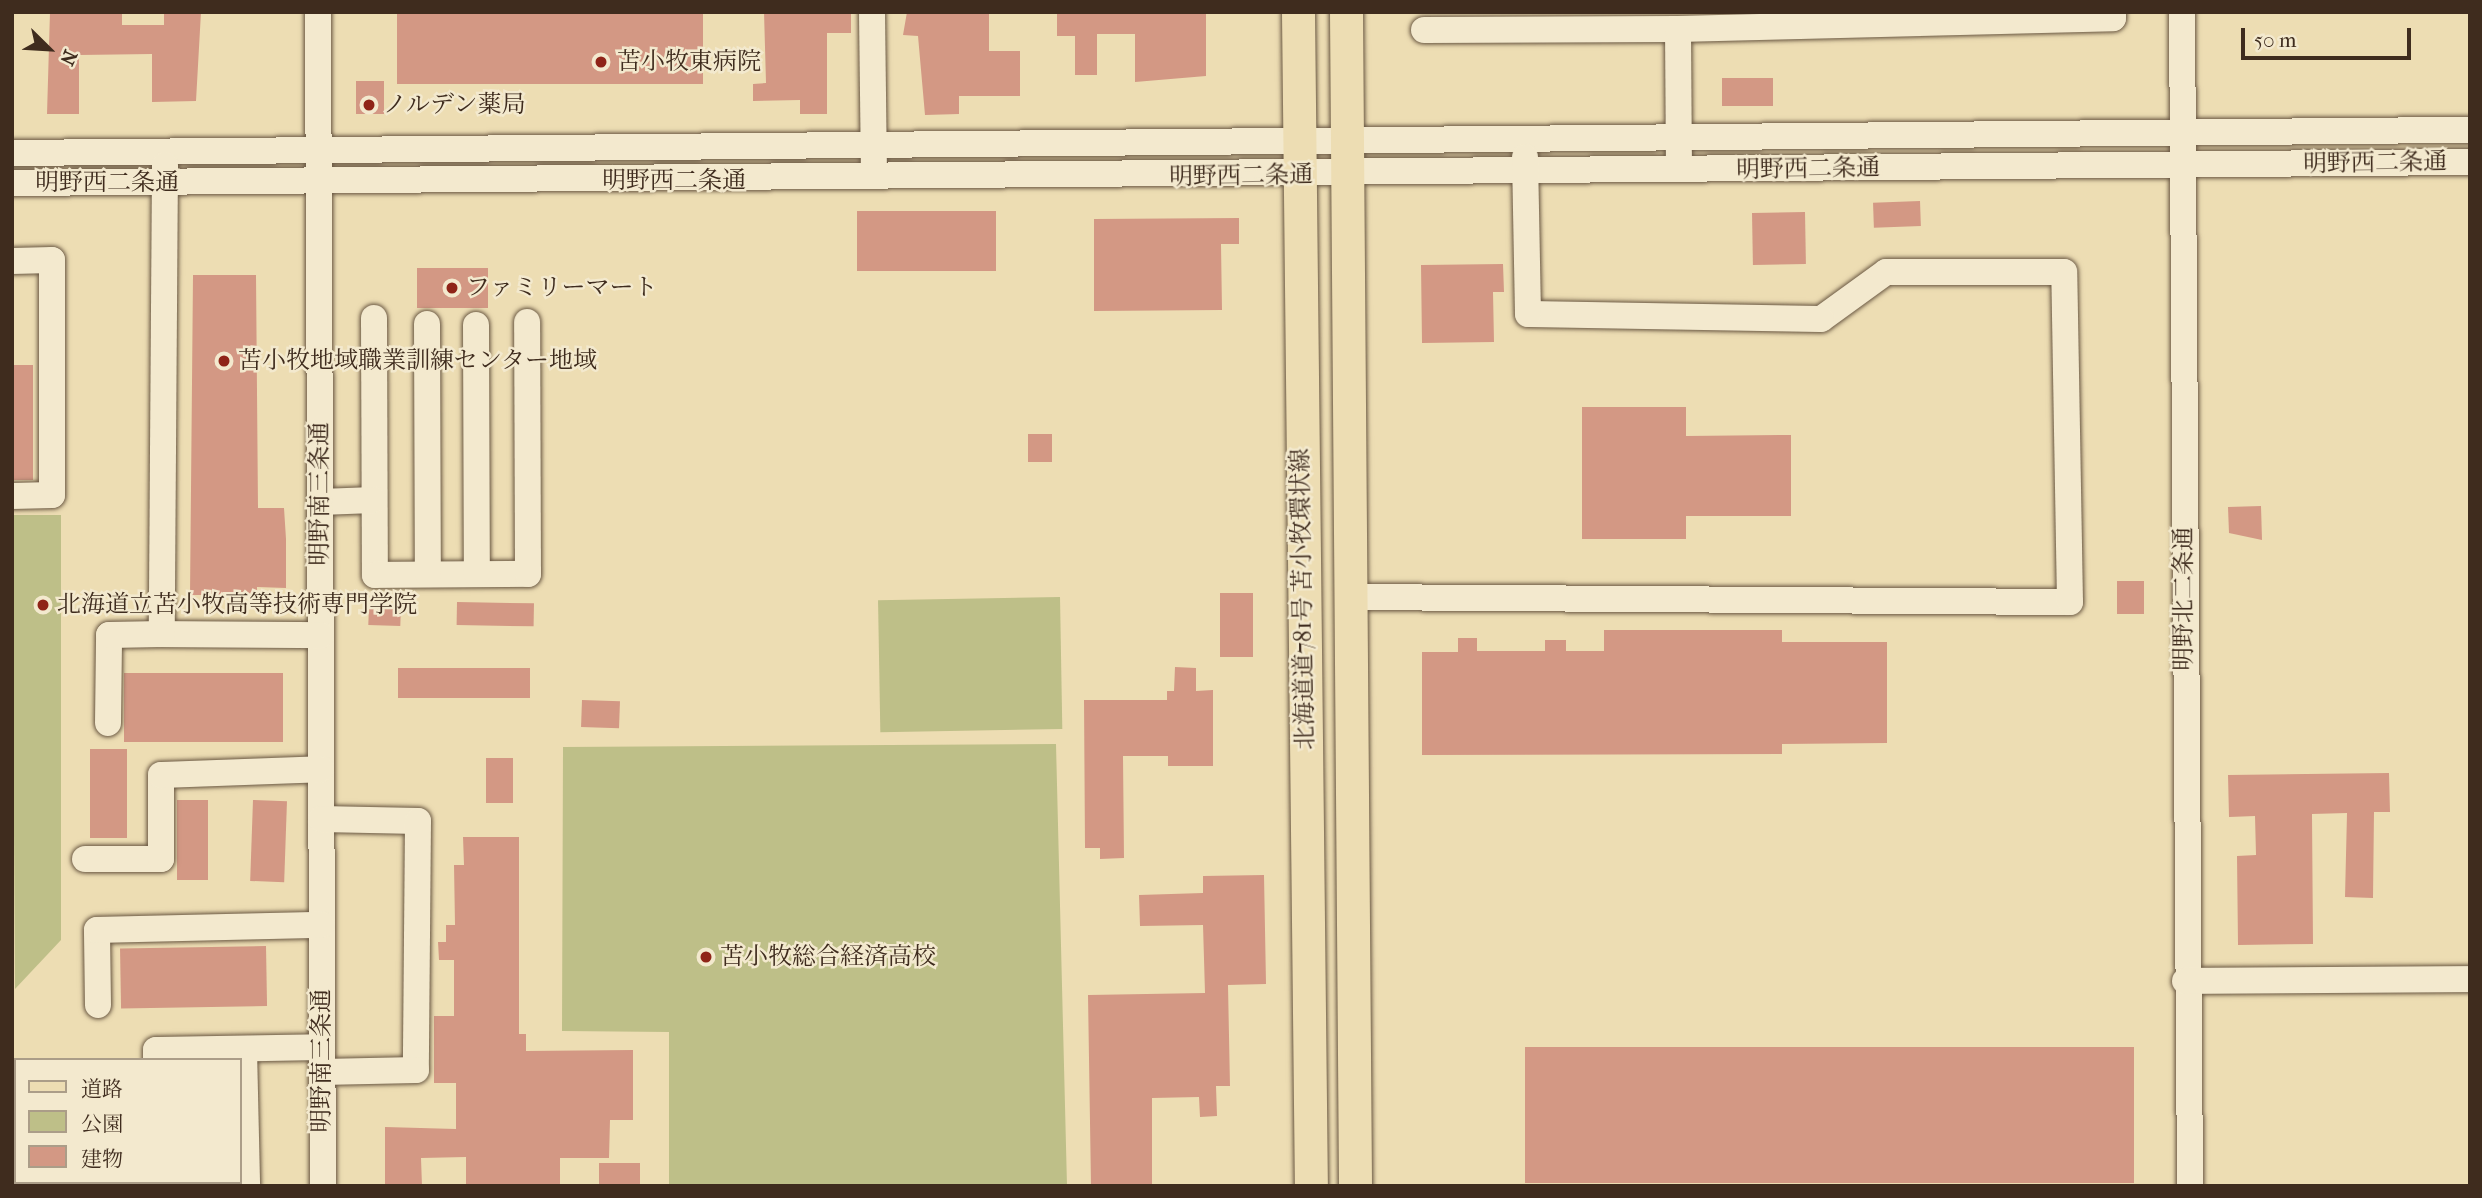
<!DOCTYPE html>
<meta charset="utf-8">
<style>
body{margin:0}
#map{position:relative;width:2482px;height:1198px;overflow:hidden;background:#edddb3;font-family:"IM FELL French Canon","Noto Serif JP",serif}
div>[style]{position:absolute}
.green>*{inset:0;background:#bebf88;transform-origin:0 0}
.building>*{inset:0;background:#d39884;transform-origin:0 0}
.roads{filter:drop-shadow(0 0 2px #6a5843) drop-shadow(0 0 2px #6a5843)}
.minor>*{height:26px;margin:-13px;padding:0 13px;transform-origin:13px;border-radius:13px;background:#f3e9ce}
.major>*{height:33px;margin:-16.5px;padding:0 16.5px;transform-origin:16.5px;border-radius:16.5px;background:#edddb3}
.dots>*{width:19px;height:19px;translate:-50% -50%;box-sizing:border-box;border:4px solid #f3e9ce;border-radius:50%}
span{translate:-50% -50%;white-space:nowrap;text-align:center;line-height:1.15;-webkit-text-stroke:5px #f3e9ce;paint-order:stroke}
.poi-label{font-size:24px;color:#3f2c1e}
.left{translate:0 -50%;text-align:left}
.street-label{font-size:24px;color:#3f2c1e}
.frame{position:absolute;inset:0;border:14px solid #3f2c1e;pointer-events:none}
.legend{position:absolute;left:14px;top:1058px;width:228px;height:126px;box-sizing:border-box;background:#f3e9ce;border:2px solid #ab9d88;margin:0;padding:9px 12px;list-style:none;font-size:21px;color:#3f2c1e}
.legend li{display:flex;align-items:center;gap:14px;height:35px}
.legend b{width:35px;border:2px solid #ab9d88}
.north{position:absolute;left:14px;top:14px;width:70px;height:70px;-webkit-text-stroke:5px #f3e9ce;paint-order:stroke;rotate:114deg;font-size:19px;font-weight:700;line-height:28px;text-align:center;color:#3f2c1e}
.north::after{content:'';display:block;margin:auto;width:24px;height:32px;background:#3f2c1e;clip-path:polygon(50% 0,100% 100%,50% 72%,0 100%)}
.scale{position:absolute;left:2241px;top:28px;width:170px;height:32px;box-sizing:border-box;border:4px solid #3f2c1e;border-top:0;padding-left:9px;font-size:21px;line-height:24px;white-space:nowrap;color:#3f2c1e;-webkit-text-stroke:5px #f3e9ce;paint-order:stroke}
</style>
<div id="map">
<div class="green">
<div style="clip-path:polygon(12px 515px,61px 515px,61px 940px,15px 989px)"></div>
<div style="left:1060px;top:597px;width:132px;height:182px;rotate:89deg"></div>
<div style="clip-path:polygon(1056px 744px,1067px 1186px,669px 1186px,669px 1032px,562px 1031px,563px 747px)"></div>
</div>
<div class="building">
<div style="clip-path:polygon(50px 12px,122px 12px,122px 25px,164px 25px,164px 12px,201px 12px,196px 101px,152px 102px,152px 54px,79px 55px,79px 114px,47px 114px)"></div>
<div style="left:397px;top:12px;width:306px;height:72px"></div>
<div style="clip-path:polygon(764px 12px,851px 12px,851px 33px,827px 33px,827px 114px,800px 114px,800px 100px,753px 101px,753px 84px,766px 83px)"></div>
<div style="clip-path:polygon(907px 12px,989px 12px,989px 51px,1020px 51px,1020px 96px,959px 96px,959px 114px,925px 115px,918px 36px,903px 35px)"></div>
<div style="clip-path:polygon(1206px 12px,1206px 76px,1135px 82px,1135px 34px,1097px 34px,1097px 75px,1075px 75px,1075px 36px,1057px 36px,1057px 13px)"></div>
<div style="left:1722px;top:78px;width:51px;height:28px"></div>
<div style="left:356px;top:81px;width:28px;height:33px"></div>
<div style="left:1920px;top:201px;width:25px;height:47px;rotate:88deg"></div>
<div style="left:996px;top:211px;width:60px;height:139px;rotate:90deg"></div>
<div style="left:1805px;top:212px;width:52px;height:53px;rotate:89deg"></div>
<div style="clip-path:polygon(1239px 218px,1239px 244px,1221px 244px,1222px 310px,1094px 311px,1094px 219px)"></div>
<div style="clip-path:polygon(1503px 264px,1504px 292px,1493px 292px,1494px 342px,1422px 343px,1421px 265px)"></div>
<div style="left:417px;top:268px;width:71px;height:40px"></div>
<div style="clip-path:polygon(193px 275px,256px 275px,258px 508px,284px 508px,286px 539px,286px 588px,257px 587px,257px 595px,190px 595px)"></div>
<div style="left:12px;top:365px;width:21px;height:115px"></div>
<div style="clip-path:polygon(1582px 407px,1686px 407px,1686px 436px,1791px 435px,1791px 516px,1686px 516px,1686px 539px,1582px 539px)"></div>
<div style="left:1028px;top:434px;width:24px;height:28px"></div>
<div style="clip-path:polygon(2261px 506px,2262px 540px,2229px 533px,2228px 507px)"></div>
<div style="left:2117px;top:581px;width:27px;height:33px"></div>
<div style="left:1220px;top:593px;width:33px;height:64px"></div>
<div style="left:457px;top:602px;width:77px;height:23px;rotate:1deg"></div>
<div style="left:369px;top:605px;width:32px;height:20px;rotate:2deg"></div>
<div style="clip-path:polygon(1604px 630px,1782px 630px,1782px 642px,1887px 642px,1887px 743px,1782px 744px,1782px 754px,1422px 755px,1422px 652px,1458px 652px,1458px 638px,1477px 638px,1477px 651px,1545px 651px,1545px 640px,1566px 640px,1566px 651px,1604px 651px)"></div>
<div style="clip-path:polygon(1175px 667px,1196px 668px,1196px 691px,1213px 690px,1213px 766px,1168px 766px,1168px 756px,1123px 756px,1124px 858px,1100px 859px,1100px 848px,1085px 848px,1084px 700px,1167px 700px,1167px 691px,1174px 691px)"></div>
<div style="left:398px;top:668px;width:132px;height:30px"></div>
<div style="left:124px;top:673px;width:159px;height:69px"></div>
<div style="left:582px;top:700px;width:38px;height:27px;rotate:2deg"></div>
<div style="left:90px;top:749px;width:37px;height:89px"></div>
<div style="left:486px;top:758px;width:27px;height:45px"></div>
<div style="clip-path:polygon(2389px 773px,2390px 812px,2374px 812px,2373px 898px,2345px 897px,2347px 813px,2312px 814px,2313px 944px,2238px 945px,2237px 856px,2256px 855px,2255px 816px,2229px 817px,2228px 775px)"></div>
<div style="left:177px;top:800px;width:31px;height:80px"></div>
<div style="left:253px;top:800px;width:34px;height:81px;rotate:2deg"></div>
<div style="clip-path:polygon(463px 837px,519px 837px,519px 1034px,526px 1034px,526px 1051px,633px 1050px,633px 1120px,610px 1120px,609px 1158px,560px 1158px,560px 1186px,466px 1186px,466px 1157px,421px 1158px,422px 1186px,385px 1186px,385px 1127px,456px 1129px,456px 1083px,434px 1083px,434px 1016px,454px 1016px,454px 960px,439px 960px,438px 942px,446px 942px,446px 925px,455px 925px,454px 865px,464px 865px)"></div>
<div style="clip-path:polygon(1264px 875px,1266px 984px,1228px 985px,1230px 1086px,1216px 1086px,1217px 1116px,1200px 1117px,1199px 1097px,1152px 1098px,1152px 1186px,1091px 1186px,1088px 995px,1205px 993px,1203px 925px,1140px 926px,1139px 895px,1203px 893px,1203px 876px)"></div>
<div style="left:266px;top:946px;width:60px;height:146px;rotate:89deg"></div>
<div style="left:1525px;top:1047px;width:609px;height:136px"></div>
<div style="left:599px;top:1163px;width:41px;height:23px"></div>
</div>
<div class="roads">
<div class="minor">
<div style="left:318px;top:12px;width:1174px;rotate:89.76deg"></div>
<div style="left:872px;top:12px;width:153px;rotate:89.3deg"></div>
<div style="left:2182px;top:12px;width:1174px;rotate:89.61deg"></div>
<div style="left:1678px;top:29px;width:128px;rotate:89.6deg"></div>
<div style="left:1424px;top:30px;width:254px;rotate:-0.2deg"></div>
<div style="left:1678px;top:29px;width:435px;rotate:-1.4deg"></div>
<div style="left:2113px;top:18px;width:6px;rotate:-90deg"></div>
<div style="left:12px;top:153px;width:2458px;rotate:-0.54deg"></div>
<div style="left:165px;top:165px;width:469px;rotate:90.4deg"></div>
<div style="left:162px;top:634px;width:159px;rotate:0.4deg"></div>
<div style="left:12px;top:183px;width:2458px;rotate:-0.49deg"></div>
<div style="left:12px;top:261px;width:40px;rotate:-1.4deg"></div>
<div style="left:52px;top:260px;width:235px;rotate:90deg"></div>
<div style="left:52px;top:495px;width:40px;rotate:178.6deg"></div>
<div style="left:374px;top:318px;width:257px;rotate:89.8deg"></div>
<div style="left:375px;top:575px;width:153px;rotate:-0.4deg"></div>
<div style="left:528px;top:574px;width:252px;rotate:-90.2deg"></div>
<div style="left:427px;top:324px;width:250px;rotate:89.8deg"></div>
<div style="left:476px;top:325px;width:249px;rotate:89.8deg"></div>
<div style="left:320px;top:502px;width:54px;rotate:-2.1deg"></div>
<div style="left:1350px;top:597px;width:720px;rotate:0.4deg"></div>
<div style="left:2070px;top:602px;width:330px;rotate:-91deg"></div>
<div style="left:2064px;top:272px;width:178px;rotate:180deg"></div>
<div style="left:1886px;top:272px;width:80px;rotate:144.1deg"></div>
<div style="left:1821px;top:319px;width:293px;rotate:-179deg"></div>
<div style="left:1528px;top:314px;width:157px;rotate:-91.1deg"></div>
<div style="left:108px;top:723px;width:88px;rotate:-89.3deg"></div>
<div style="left:109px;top:635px;width:53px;rotate:-1.1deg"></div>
<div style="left:321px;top:819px;width:97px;rotate:1.2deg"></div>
<div style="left:418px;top:821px;width:249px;rotate:90.5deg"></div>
<div style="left:416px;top:1070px;width:94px;rotate:178.8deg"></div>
<div style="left:85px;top:859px;width:76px"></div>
<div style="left:161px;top:859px;width:84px;rotate:-90deg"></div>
<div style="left:161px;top:775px;width:160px;rotate:-2.1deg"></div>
<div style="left:2185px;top:981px;width:285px;rotate:-0.4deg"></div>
<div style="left:98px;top:1005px;width:75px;rotate:-90.8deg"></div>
<div style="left:97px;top:930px;width:225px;rotate:-1.3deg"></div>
<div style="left:244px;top:1049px;width:137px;rotate:88.7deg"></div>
<div style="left:156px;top:1060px;width:10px;rotate:-90deg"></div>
<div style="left:156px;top:1050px;width:166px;rotate:-1deg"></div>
<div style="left:158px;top:1182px;width:4px;rotate:90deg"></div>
</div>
<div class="major">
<div style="left:1298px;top:12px;width:1174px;rotate:89.37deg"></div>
<div style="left:1346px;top:12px;width:1174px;rotate:89.56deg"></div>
</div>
</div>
<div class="dots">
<div style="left:601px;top:62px;background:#8f2418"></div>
<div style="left:369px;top:105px;background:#8f2418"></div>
<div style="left:452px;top:288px;background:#8f2418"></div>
<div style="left:224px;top:361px;background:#8f2418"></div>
<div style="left:43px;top:605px;background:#8f2418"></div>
<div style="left:706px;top:957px;background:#8f2418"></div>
</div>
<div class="poi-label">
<span class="left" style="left:617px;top:62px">苫小牧東病院</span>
<span class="left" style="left:383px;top:105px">ノルデン薬局</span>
<span class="left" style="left:466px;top:288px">ファミリーマート</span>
<span class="left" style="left:238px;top:361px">苫小牧地域職業訓練センター地域</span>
<span class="left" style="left:57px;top:605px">北海道立苫小牧高等技術専門学院</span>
<span class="left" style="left:720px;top:957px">苫小牧総合経済高校</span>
</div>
<div class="street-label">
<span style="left:2375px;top:163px;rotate:-1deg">明野西二条通</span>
<span style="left:1808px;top:169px;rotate:-1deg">明野西二条通</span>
<span style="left:1241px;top:176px;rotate:-1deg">明野西二条通</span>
<span style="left:674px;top:181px">明野西二条通</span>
<span style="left:107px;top:183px">明野西二条通</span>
<span style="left:320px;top:494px;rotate:-90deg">明野南三条通</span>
<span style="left:1303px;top:599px;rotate:-91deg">北海道道781号 苫小牧環状線</span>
<span style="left:2184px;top:599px;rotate:-90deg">明野北二条通</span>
<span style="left:322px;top:1061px;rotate:-90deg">明野南三条通</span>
</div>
<div class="frame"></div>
<ul class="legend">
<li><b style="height:9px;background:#edddb3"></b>道路</li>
<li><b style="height:19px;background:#bebf88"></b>公園</li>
<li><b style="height:19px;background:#d39884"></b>建物</li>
</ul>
<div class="north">N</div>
<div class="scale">50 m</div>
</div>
